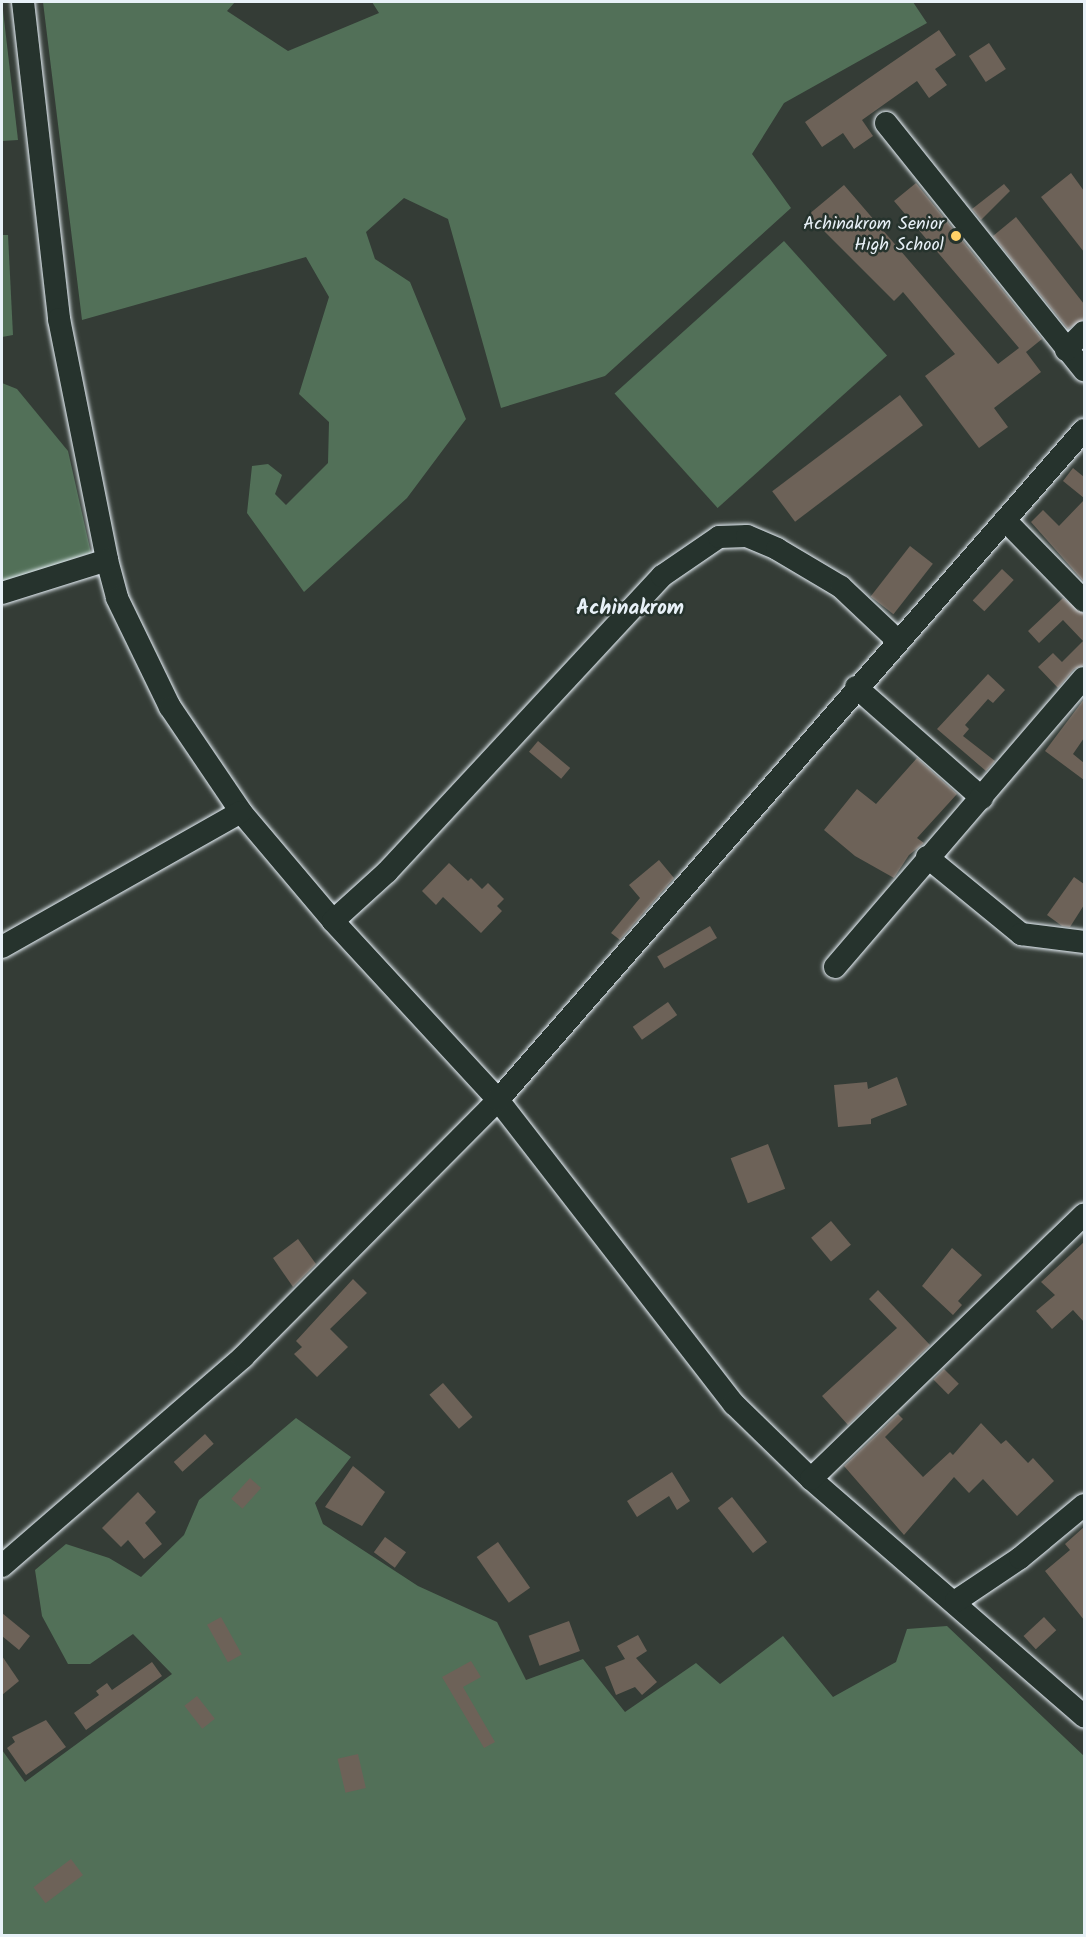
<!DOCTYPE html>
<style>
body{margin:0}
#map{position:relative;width:1086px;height:1937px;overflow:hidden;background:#343c36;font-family:Kalam,sans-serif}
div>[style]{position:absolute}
.green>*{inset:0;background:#527058;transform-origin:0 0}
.building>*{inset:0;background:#6d6258;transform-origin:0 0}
.roads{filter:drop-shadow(0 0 2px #e8f1f8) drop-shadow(0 0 2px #e8f1f8)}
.minor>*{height:22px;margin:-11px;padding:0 11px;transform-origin:11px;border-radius:11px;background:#26332d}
.dots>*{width:16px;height:16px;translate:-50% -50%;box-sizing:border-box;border:3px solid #26332d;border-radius:50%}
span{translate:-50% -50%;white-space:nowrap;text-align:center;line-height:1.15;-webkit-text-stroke:5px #26332d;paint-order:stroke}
.poi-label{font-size:18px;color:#e8f1f8}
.right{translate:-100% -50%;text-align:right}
.quarter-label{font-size:21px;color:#e8f1f8;font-weight:700}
.frame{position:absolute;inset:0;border:3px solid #e8f1f8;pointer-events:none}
</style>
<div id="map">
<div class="green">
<div style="clip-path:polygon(2px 2px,18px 140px,2px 141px)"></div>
<div style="clip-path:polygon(43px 2px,235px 2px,227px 11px,288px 51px,379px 13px,372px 2px,913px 2px,927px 23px,784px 103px,752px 154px,791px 208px,605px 376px,501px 408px,448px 219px,404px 198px,366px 232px,375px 259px,410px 282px,466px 419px,407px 498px,304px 592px,247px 513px,252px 466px,268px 464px,282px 475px,275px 494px,286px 505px,328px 463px,329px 422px,299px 394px,329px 297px,306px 257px,82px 320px)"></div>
<div style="clip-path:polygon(2px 235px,8px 235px,13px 335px,2px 337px)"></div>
<div style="left:784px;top:241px;width:154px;height:228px;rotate:48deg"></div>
<div style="clip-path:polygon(2px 383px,17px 389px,68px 451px,91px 553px,2px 583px)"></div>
<div style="clip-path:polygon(296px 1418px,351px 1457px,315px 1503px,323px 1524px,418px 1586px,497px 1622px,526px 1680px,583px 1659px,625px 1712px,696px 1663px,720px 1684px,783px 1636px,833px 1697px,896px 1662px,907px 1629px,947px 1626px,1084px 1756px,1084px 1935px,2px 1935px,2px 1750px,25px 1782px,172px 1674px,133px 1634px,90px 1664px,68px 1664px,42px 1616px,35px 1570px,66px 1544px,109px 1558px,141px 1577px,184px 1535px,199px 1500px)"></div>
</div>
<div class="building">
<div style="clip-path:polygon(939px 30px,956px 55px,935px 69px,947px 85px,929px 98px,917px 81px,862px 120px,873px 136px,854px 149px,843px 133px,822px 147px,805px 122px)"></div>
<div style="left:989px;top:43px;width:31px;height:24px;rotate:57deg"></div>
<div style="clip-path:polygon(1071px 173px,1084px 191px,1084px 252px,1041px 197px)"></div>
<div style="clip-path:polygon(916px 183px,1042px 339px,1026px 352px,1041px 372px,994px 408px,1008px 427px,979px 448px,925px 376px,955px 354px,903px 292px,894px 301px,808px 215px,844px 185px,998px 364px,1019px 348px,894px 201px)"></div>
<div style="clip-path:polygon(1004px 184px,1010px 191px,981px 220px,972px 209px)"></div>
<div style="clip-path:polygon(1016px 217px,1084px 304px,1084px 319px,1068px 329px,993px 236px)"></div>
<div style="left:900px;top:395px;width:38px;height:160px;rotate:53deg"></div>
<div style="clip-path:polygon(1073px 468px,1084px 477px,1084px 498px,1063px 481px)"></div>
<div style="clip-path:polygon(1084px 500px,1084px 582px,1031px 522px,1043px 510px,1059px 526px)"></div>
<div style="left:910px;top:546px;width:29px;height:64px;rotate:38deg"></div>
<div style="left:1002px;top:569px;width:16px;height:43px;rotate:43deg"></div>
<div style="clip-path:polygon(1063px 598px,1084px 614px,1084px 665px,1074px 669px,1058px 688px,1038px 667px,1053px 653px,1062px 662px,1083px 641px,1063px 620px,1039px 643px,1028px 631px)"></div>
<div style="clip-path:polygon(988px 674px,1005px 690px,993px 703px,988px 699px,965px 725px,969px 729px,963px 736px,995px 761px,986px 771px,937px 729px)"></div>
<div style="clip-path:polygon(1084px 699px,1084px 738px,1073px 754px,1084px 763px,1084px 780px,1045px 751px)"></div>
<div style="left:538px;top:741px;width:42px;height:14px;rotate:40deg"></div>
<div style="clip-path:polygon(917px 758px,957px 794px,917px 838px,924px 843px,909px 855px,894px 878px,855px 856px,824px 830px,857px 789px,876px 804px)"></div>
<div style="clip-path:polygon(659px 860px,674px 878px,620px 940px,611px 933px,640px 898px,629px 885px)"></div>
<div style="clip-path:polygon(449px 863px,468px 881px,471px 878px,482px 889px,488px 883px,504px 899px,497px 906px,502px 911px,481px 933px,443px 897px,436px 905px,422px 891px)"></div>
<div style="clip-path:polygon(1074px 877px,1084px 884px,1084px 905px,1070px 927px,1062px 926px,1047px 915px)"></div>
<div style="left:710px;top:926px;width:14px;height:61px;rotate:60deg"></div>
<div style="left:668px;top:1002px;width:16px;height:43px;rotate:55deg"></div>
<div style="clip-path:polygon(897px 1077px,907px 1105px,871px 1119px,871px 1124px,838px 1127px,834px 1085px,867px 1082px,868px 1089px)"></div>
<div style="left:768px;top:1144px;width:48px;height:40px;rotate:69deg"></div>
<div style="left:831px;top:1221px;width:31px;height:26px;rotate:50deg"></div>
<div style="clip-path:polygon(298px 1239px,316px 1264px,293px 1287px,273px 1258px)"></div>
<div style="clip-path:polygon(1084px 1242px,1084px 1322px,1073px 1310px,1052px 1329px,1036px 1311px,1055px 1295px,1041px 1282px)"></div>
<div style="clip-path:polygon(952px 1248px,982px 1275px,958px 1301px,962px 1305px,953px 1315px,922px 1286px)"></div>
<div style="clip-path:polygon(353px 1279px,367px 1293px,330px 1329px,348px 1347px,317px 1377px,294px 1354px,302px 1347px,296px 1341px)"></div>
<div style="clip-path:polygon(878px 1290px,930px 1345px,848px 1425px,822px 1396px,897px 1328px,869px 1299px)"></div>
<div style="left:944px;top:1369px;width:21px;height:15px;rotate:45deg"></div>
<div style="left:443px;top:1383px;width:45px;height:18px;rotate:49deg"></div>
<div style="clip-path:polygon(898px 1414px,903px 1419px,885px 1437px,923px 1477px,950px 1452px,953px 1455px,981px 1423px,1001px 1444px,1006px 1440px,1028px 1463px,1033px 1458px,1054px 1481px,1017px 1516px,983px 1479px,969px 1493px,954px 1477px,904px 1535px,844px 1466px)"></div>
<div style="left:205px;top:1434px;width:13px;height:42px;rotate:48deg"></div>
<div style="clip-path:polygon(353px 1466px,385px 1492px,362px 1526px,325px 1507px)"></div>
<div style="clip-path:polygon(672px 1472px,690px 1501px,677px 1510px,669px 1496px,637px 1517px,627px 1501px)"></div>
<div style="left:250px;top:1478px;width:15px;height:28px;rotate:42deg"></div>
<div style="clip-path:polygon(138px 1492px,156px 1512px,145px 1523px,162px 1544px,144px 1559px,128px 1540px,121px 1547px,102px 1528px)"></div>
<div style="left:732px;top:1497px;width:57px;height:18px;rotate:52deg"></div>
<div style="clip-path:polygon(1084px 1527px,1084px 1620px,1045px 1571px,1070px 1550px,1065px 1544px)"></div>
<div style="left:385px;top:1537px;width:26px;height:19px;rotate:36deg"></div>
<div style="left:498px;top:1542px;width:56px;height:26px;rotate:55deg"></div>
<div style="clip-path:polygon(2px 1613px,30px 1636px,19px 1650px,2px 1636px)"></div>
<div style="left:221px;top:1617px;width:43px;height:16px;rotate:61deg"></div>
<div style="left:1044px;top:1617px;width:18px;height:28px;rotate:47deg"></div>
<div style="left:569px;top:1621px;width:32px;height:43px;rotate:70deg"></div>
<div style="clip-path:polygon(638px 1635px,647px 1651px,636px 1658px,657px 1682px,642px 1695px,635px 1687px,616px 1695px,605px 1667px,625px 1659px,617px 1646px)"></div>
<div style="clip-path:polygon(2px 1656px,19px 1681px,2px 1695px)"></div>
<div style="clip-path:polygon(471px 1661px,481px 1677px,463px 1687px,495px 1742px,484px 1748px,442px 1677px)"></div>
<div style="clip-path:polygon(152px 1662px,162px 1676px,86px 1730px,74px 1713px,99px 1695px,96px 1691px,107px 1683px,112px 1690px)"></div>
<div style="left:197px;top:1696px;width:29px;height:16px;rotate:52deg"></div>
<div style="clip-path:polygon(46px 1720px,66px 1747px,26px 1775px,7px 1748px,15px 1742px,12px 1737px)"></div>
<div style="left:358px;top:1754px;width:35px;height:21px;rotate:77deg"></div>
<div style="left:71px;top:1859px;width:20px;height:47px;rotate:53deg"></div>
</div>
<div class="roads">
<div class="minor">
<div style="left:23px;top:2px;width:319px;rotate:83.5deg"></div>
<div style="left:59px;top:319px;width:246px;rotate:78.7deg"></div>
<div style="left:107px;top:560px;width:39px;rotate:75deg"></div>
<div style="left:117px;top:598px;width:121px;rotate:64.1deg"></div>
<div style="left:170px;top:707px;width:127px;rotate:55.9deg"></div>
<div style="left:241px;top:812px;width:143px;rotate:49.8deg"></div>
<div style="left:333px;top:921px;width:243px;rotate:47.3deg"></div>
<div style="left:498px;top:1100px;width:385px;rotate:52.2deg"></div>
<div style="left:734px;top:1404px;width:107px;rotate:44.2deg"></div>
<div style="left:811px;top:1479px;width:362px;rotate:41deg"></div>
<div style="left:886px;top:123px;width:317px;rotate:51.3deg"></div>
<div style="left:1066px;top:350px;width:25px;rotate:-45deg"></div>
<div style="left:1005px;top:520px;width:113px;rotate:45.7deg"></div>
<div style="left:2px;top:593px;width:110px;rotate:-17.4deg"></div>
<div style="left:856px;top:687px;width:168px;rotate:41.4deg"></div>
<div style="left:927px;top:857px;width:122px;rotate:39.3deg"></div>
<div style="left:1021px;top:934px;width:64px;rotate:7.2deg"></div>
<div style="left:333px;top:921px;width:73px;rotate:-42.2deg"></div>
<div style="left:387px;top:872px;width:404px;rotate:-47.1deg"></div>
<div style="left:662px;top:576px;width:69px;rotate:-34.4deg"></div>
<div style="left:719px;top:537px;width:28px;rotate:-2deg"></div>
<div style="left:747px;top:536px;width:33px;rotate:23deg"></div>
<div style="left:777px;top:549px;width:74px;rotate:30.7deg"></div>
<div style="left:841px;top:587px;width:77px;rotate:43.4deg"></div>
<div style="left:2px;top:947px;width:274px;rotate:-29.5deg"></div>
<div style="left:835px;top:967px;width:381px;rotate:-49.3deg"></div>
<div style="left:811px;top:1479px;width:380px;rotate:-44.1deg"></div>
<div style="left:2px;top:1566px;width:319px;rotate:-40.9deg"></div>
<div style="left:243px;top:1357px;width:362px;rotate:-45.2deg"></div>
<div style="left:498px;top:1100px;width:890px;rotate:-48.83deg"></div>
<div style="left:956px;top:1601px;width:77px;rotate:-33.9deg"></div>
<div style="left:1020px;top:1558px;width:83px;rotate:-39.6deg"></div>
</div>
</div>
<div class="dots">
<div style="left:956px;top:236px;background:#ffd166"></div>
</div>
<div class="poi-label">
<span class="right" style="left:944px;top:236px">Achinakrom Senior<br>High School</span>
</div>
<div class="quarter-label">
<span style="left:630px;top:609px">Achinakrom</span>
</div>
<div class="frame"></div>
</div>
